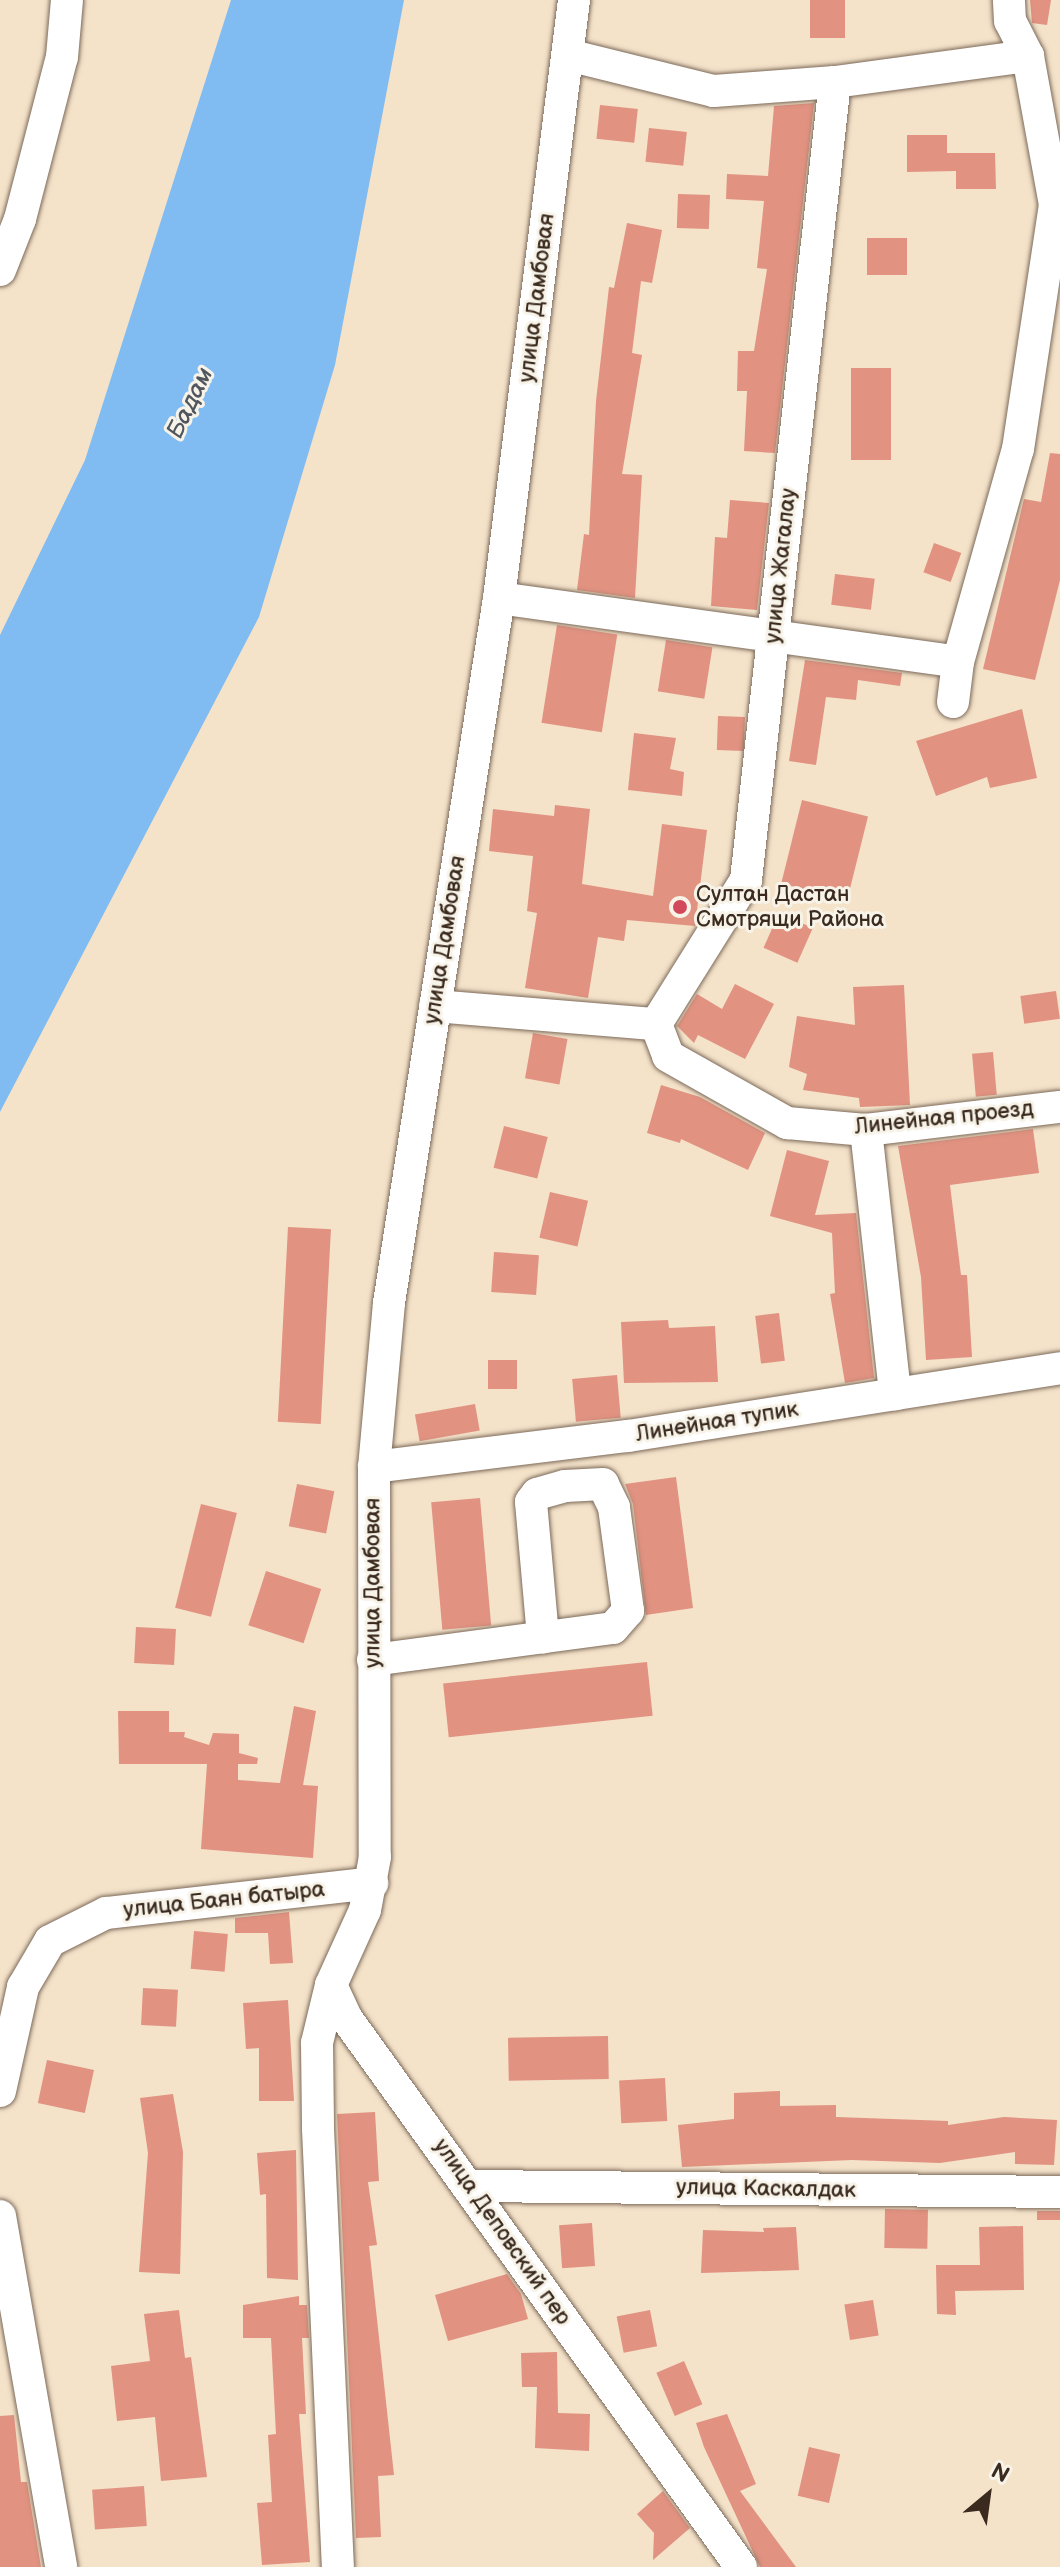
<!DOCTYPE html>
<meta charset="utf-8">
<style>
body{margin:0}
#map{position:relative;width:1060px;height:2567px;overflow:hidden;background:#f4e2c9;font-family:"Balsamiq Sans",sans-serif}
div>[style]{position:absolute}
.water>*{inset:0;background:#80bcf2}
.building>*{inset:0;background:#e19281;transform-origin:0 0}
.roads{filter:drop-shadow(0 0 2px #7c6a5a) drop-shadow(0 0 2px #7c6a5a)}
.minor>*{height:32px;margin:-16px;padding:0 16px;transform-origin:16px;border-radius:16px;background:#fff}
.dots>*{width:22px;height:22px;translate:-50% -50%;box-sizing:border-box;border:4px solid #f7f3e8;border-radius:50%}
span{translate:-50% -50%;white-space:nowrap;text-align:center;line-height:1.15;-webkit-text-stroke:6px #f7f3e8;paint-order:stroke}
.street-label{font-size:22px;color:#3b2a1e}
.poi-label{font-size:22px;color:#3b2a1e}
.left{translate:0 -50%;text-align:left}
.water-label{font-size:24px;color:#50565e;font-style:italic}
.north{position:absolute;left:948px;top:2455px;width:80px;height:80px;-webkit-text-stroke:6px #f7f3e8;paint-order:stroke;rotate:29deg;font-size:22px;font-weight:700;line-height:32px;text-align:center;color:#3b2a1e}
.north::after{content:'';display:block;margin:auto;width:28px;height:36px;background:#3b2a1e;clip-path:polygon(50% 0,100% 100%,50% 72%,0 100%)}
</style>
<div id="map">
<div class="water">
<div style="clip-path:polygon(231px 0,404px 0,335px 365px,259px 617px,0 1112px,0 635px,85px 460px)"></div>
</div>
<div class="building">
<div style="left:810px;top:0;width:35px;height:38px"></div>
<div style="clip-path:polygon(1030px 0,1051px 0,1047px 25px,1032px 23px)"></div>
<div style="clip-path:polygon(814px 103px,775px 453px,744px 451px,747px 391px,737px 391px,738px 351px,754px 351px,767px 269px,757px 268px,764px 201px,726px 199px,727px 174px,768px 176px,774px 106px)"></div>
<div style="left:600px;top:105px;width:38px;height:34px;rotate:6deg"></div>
<div style="left:649px;top:128px;width:38px;height:34px;rotate:6deg"></div>
<div style="clip-path:polygon(907px 135px,947px 135px,947px 153px,995px 153px,996px 189px,956px 189px,956px 171px,907px 172px)"></div>
<div style="left:678px;top:194px;width:32px;height:34px;rotate:2deg"></div>
<div style="clip-path:polygon(627px 223px,662px 230px,652px 283px,641px 281px,632px 353px,642px 355px,622px 474px,642px 475px,635px 598px,577px 590px,584px 534px,589px 535px,596px 401px,609px 287px,614px 288px)"></div>
<div style="left:867px;top:238px;width:40px;height:37px"></div>
<div style="left:851px;top:368px;width:40px;height:92px"></div>
<div style="clip-path:polygon(1050px 453px,1060px 454px,1060px 580px,1035px 680px,983px 669px,1024px 499px,1041px 502px)"></div>
<div style="clip-path:polygon(730px 500px,769px 503px,757px 610px,711px 606px,715px 537px,727px 538px)"></div>
<div style="left:934px;top:543px;width:29px;height:31px;rotate:20deg"></div>
<div style="left:835px;top:574px;width:40px;height:31px;rotate:7deg"></div>
<div style="left:557px;top:625px;width:61px;height:99px;rotate:9deg"></div>
<div style="left:666px;top:640px;width:47px;height:52px;rotate:9deg"></div>
<div style="clip-path:polygon(805px 660px,902px 673px,900px 686px,858px 680px,856px 700px,826px 697px,816px 765px,789px 761px)"></div>
<div style="clip-path:polygon(1022px 709px,1037px 778px,990px 788px,987px 777px,936px 796px,916px 741px)"></div>
<div style="left:718px;top:716px;width:27px;height:34px;rotate:2deg"></div>
<div style="clip-path:polygon(634px 733px,676px 738px,670px 769px,684px 772px,682px 796px,628px 790px)"></div>
<div style="left:802px;top:800px;width:68px;height:86px;rotate:14deg"></div>
<div style="clip-path:polygon(555px 805px,590px 809px,582px 884px,653px 896px,662px 824px,707px 830px,695px 926px,627px 920px,624px 941px,598px 937px,588px 998px,525px 988px,537px 913px,527px 911px,533px 856px,489px 851px,493px 809px,554px 816px)"></div>
<div style="left:779px;top:913px;width:37px;height:38px;rotate:24deg"></div>
<div style="clip-path:polygon(735px 984px,774px 1004px,745px 1059px,698px 1035px,694px 1043px,677px 1026px,697px 994px,722px 1009px)"></div>
<div style="clip-path:polygon(904px 985px,910px 1105px,860px 1107px,859px 1098px,803px 1090px,807px 1074px,789px 1067px,797px 1016px,855px 1025px,853px 987px)"></div>
<div style="left:1056px;top:991px;width:28px;height:36px;rotate:82deg"></div>
<div style="left:533px;top:1033px;width:35px;height:46px;rotate:10deg"></div>
<div style="left:993px;top:1052px;width:43px;height:21px;rotate:85deg"></div>
<div style="clip-path:polygon(661px 1085px,700px 1097px,765px 1133px,748px 1170px,681px 1139px,680px 1143px,647px 1133px)"></div>
<div style="left:504px;top:1126px;width:45px;height:43px;rotate:14deg"></div>
<div style="clip-path:polygon(1033px 1129px,1039px 1173px,950px 1185px,961px 1275px,967px 1275px,972px 1357px,926px 1360px,921px 1277px,898px 1146px)"></div>
<div style="clip-path:polygon(787px 1150px,829px 1161px,815px 1215px,856px 1213px,874px 1378px,845px 1383px,830px 1294px,835px 1293px,832px 1233px,770px 1216px)"></div>
<div style="left:550px;top:1192px;width:39px;height:47px;rotate:13deg"></div>
<div style="left:288px;top:1227px;width:43px;height:195px;rotate:3deg"></div>
<div style="left:494px;top:1252px;width:45px;height:40px;rotate:4deg"></div>
<div style="left:779px;top:1313px;width:48px;height:24px;rotate:83deg"></div>
<div style="clip-path:polygon(668px 1320px,669px 1328px,715px 1326px,718px 1382px,624px 1383px,621px 1322px)"></div>
<div style="left:488px;top:1360px;width:29px;height:29px"></div>
<div style="left:617px;top:1375px;width:43px;height:45px;rotate:85deg"></div>
<div style="left:475px;top:1404px;width:27px;height:61px;rotate:80deg"></div>
<div style="clip-path:polygon(676px 1477px,693px 1608px,646px 1615px,633px 1504px,625px 1484px)"></div>
<div style="left:297px;top:1484px;width:38px;height:43px;rotate:11deg"></div>
<div style="left:480px;top:1498px;width:128px;height:49px;rotate:85deg"></div>
<div style="left:201px;top:1504px;width:37px;height:107px;rotate:14deg"></div>
<div style="left:266px;top:1571px;width:58px;height:57px;rotate:18deg"></div>
<div style="left:136px;top:1627px;width:40px;height:36px;rotate:3deg"></div>
<div style="left:647px;top:1662px;width:54px;height:205px;rotate:84deg"></div>
<div style="clip-path:polygon(294px 1706px,316px 1711px,303px 1785px,318px 1786px,313px 1858px,201px 1849px,207px 1764px,119px 1764px,118px 1711px,169px 1711px,169px 1732px,185px 1732px,184px 1737px,209px 1745px,213px 1733px,239px 1734px,239px 1753px,258px 1758px,257px 1764px,238px 1764px,238px 1780px,280px 1783px)"></div>
<div style="clip-path:polygon(289px 1912px,293px 1963px,270px 1964px,268px 1933px,235px 1933px,235px 1918px)"></div>
<div style="left:194px;top:1931px;width:34px;height:38px;rotate:5deg"></div>
<div style="left:143px;top:1988px;width:35px;height:37px;rotate:3deg"></div>
<div style="clip-path:polygon(288px 2000px,294px 2101px,259px 2101px,259px 2048px,246px 2049px,243px 2003px)"></div>
<div style="left:608px;top:2036px;width:43px;height:100px;rotate:89deg"></div>
<div style="left:47px;top:2060px;width:48px;height:44px;rotate:12deg"></div>
<div style="left:665px;top:2078px;width:43px;height:46px;rotate:87deg"></div>
<div style="clip-path:polygon(780px 2091px,780px 2106px,836px 2105px,836px 2117px,948px 2121px,948px 2125px,1004px 2117px,1057px 2120px,1054px 2165px,1015px 2164px,1015px 2152px,940px 2163px,852px 2160px,682px 2167px,678px 2125px,734px 2119px,734px 2093px)"></div>
<div style="clip-path:polygon(173px 2094px,183px 2152px,180px 2274px,139px 2272px,148px 2153px,140px 2098px)"></div>
<div style="clip-path:polygon(375px 2112px,379px 2181px,368px 2182px,377px 2245px,369px 2246px,394px 2475px,378px 2476px,381px 2537px,356px 2538px,337px 2114px)"></div>
<div style="clip-path:polygon(296px 2150px,298px 2280px,267px 2278px,266px 2194px,260px 2195px,257px 2153px)"></div>
<div style="left:885px;top:2209px;width:43px;height:39px;rotate:1deg"></div>
<div style="left:1037px;top:2211px;width:23px;height:9px"></div>
<div style="left:592px;top:2223px;width:43px;height:33px;rotate:86deg"></div>
<div style="clip-path:polygon(1023px 2226px,1024px 2290px,955px 2291px,956px 2315px,937px 2314px,936px 2265px,980px 2265px,979px 2227px)"></div>
<div style="clip-path:polygon(796px 2227px,799px 2270px,701px 2273px,703px 2230px,764px 2232px,763px 2228px)"></div>
<div style="clip-path:polygon(507px 2274px,521px 2294px,528px 2319px,448px 2341px,435px 2295px)"></div>
<div style="clip-path:polygon(299px 2296px,299px 2305px,307px 2305px,309px 2338px,302px 2338px,306px 2414px,299px 2414px,310px 2562px,262px 2565px,257px 2503px,272px 2502px,268px 2435px,276px 2434px,271px 2338px,243px 2338px,243px 2305px)"></div>
<div style="left:873px;top:2300px;width:36px;height:29px;rotate:81deg"></div>
<div style="clip-path:polygon(179px 2310px,185px 2358px,191px 2357px,207px 2477px,161px 2481px,155px 2417px,117px 2421px,111px 2366px,150px 2361px,144px 2314px)"></div>
<div style="left:650px;top:2310px;width:37px;height:34px;rotate:79deg"></div>
<div style="clip-path:polygon(557px 2352px,558px 2413px,590px 2414px,589px 2451px,535px 2448px,537px 2387px,522px 2387px,521px 2353px)"></div>
<div style="left:684px;top:2361px;width:47px;height:30px;rotate:67deg"></div>
<div style="clip-path:polygon(727px 2414px,756px 2484px,740px 2491px,796px 2567px,760px 2567px,704px 2447px,696px 2423px)"></div>
<div style="clip-path:polygon(14px 2415px,21px 2482px,27px 2482px,41px 2567px,0 2567px,0 2416px)"></div>
<div style="left:809px;top:2447px;width:32px;height:50px;rotate:13deg"></div>
<div style="left:144px;top:2486px;width:40px;height:52px;rotate:86deg"></div>
<div style="clip-path:polygon(663px 2491px,690px 2528px,653px 2560px,654px 2533px,637px 2514px)"></div>
</div>
<div class="roads">
<div class="minor">
<div style="left:574px;top:0;width:603px;rotate:97.15deg"></div>
<div style="left:499px;top:598px;width:714px;rotate:98.87deg"></div>
<div style="left:389px;top:1303px;width:165px;rotate:95.2deg"></div>
<div style="left:374px;top:1467px;width:390px;rotate:89.9deg"></div>
<div style="left:375px;top:1857px;width:54px;rotate:100.7deg"></div>
<div style="left:365px;top:1910px;width:82px;rotate:114.4deg"></div>
<div style="left:331px;top:1985px;width:38px;rotate:65deg"></div>
<div style="left:347px;top:2019px;width:675px;rotate:54.28deg"></div>
<div style="left:568px;top:55px;width:150px;rotate:13.9deg"></div>
<div style="left:714px;top:91px;width:121px;rotate:-4.3deg"></div>
<div style="left:835px;top:82px;width:195px;rotate:-7.7deg"></div>
<div style="left:0;top:270px;width:55px;rotate:-68.6deg"></div>
<div style="left:20px;top:219px;width:167px;rotate:-75.5deg"></div>
<div style="left:62px;top:57px;width:57px;rotate:-85deg"></div>
<div style="left:499px;top:598px;width:463px;rotate:7.9deg"></div>
<div style="left:953px;top:702px;width:40px;rotate:-82.9deg"></div>
<div style="left:958px;top:662px;width:221px;rotate:-74.3deg"></div>
<div style="left:1018px;top:449px;width:247px;rotate:-81.4deg"></div>
<div style="left:1055px;top:205px;width:151px;rotate:-100.3deg"></div>
<div style="left:1028px;top:56px;width:39px;rotate:-117deg"></div>
<div style="left:1010px;top:21px;width:21px;rotate:-93deg"></div>
<div style="left:435px;top:1006px;width:222px;rotate:4.7deg"></div>
<div style="left:656px;top:1024px;width:34px;rotate:69deg"></div>
<div style="left:668px;top:1056px;width:137px;rotate:29.4deg"></div>
<div style="left:787px;top:1123px;width:79px;rotate:5.1deg"></div>
<div style="left:866px;top:1130px;width:195px;rotate:-6.8deg"></div>
<div style="left:656px;top:1024px;width:170px;rotate:-58deg"></div>
<div style="left:746px;top:880px;width:803px;rotate:-83.64deg"></div>
<div style="left:866px;top:1130px;width:266px;rotate:83.7deg"></div>
<div style="left:374px;top:1467px;width:256px;rotate:-7deg"></div>
<div style="left:628px;top:1436px;width:437px;rotate:-8.9deg"></div>
<div style="left:373px;top:1660px;width:242px;rotate:-7.6deg"></div>
<div style="left:613px;top:1628px;width:23px;rotate:-49deg"></div>
<div style="left:628px;top:1611px;width:105px;rotate:-97.7deg"></div>
<div style="left:614px;top:1507px;width:25px;rotate:-116deg"></div>
<div style="left:603px;top:1484px;width:38px;rotate:177deg"></div>
<div style="left:565px;top:1486px;width:29px;rotate:164deg"></div>
<div style="left:537px;top:1494px;width:10px;rotate:127deg"></div>
<div style="left:531px;top:1502px;width:136px;rotate:84.9deg"></div>
<div style="left:331px;top:1985px;width:60px;rotate:103.6deg"></div>
<div style="left:317px;top:2043px;width:86px;rotate:89.3deg"></div>
<div style="left:318px;top:2129px;width:438px;rotate:87.4deg"></div>
<div style="left:0;top:2091px;width:107px;rotate:-77.5deg"></div>
<div style="left:23px;top:1987px;width:53px;rotate:-59.6deg"></div>
<div style="left:50px;top:1941px;width:63px;rotate:-26.6deg"></div>
<div style="left:106px;top:1913px;width:268px;rotate:-6.4deg"></div>
<div style="left:472px;top:2186px;width:588px;rotate:0.58deg"></div>
<div style="left:0;top:2216px;width:356px;rotate:80.1deg"></div>
</div>
</div>
<div class="dots">
<div style="left:680px;top:907px;background:#d1495b"></div>
</div>
<div class="street-label">
<span style="left:537px;top:298px;rotate:-83deg">улица Дамбовая</span>
<span style="left:781px;top:566px;rotate:-84deg">улица Жагалау</span>
<span style="left:445px;top:940px;rotate:-81deg">улица Дамбовая</span>
<span style="left:944px;top:1118px;rotate:-6deg">Линейная проезд</span>
<span style="left:717px;top:1422px;rotate:-9deg">Линейная тупик</span>
<span style="left:373px;top:1583px;rotate:-90deg">улица Дамбовая</span>
<span style="left:224px;top:1900px;rotate:-6deg">улица Баян батыра</span>
<span style="left:766px;top:2189px;rotate:1deg">улица Каскалдак</span>
<span style="left:502px;top:2232px;rotate:55deg">улица Деповский пер</span>
</div>
<div class="poi-label">
<span class="left" style="left:696px;top:907px">Султан Дастан<br>Смотрящи Района</span>
</div>
<div class="water-label">
<span style="left:190px;top:403px;rotate:-64deg">Бадам</span>
</div>
<div class="north">N</div>
</div>
